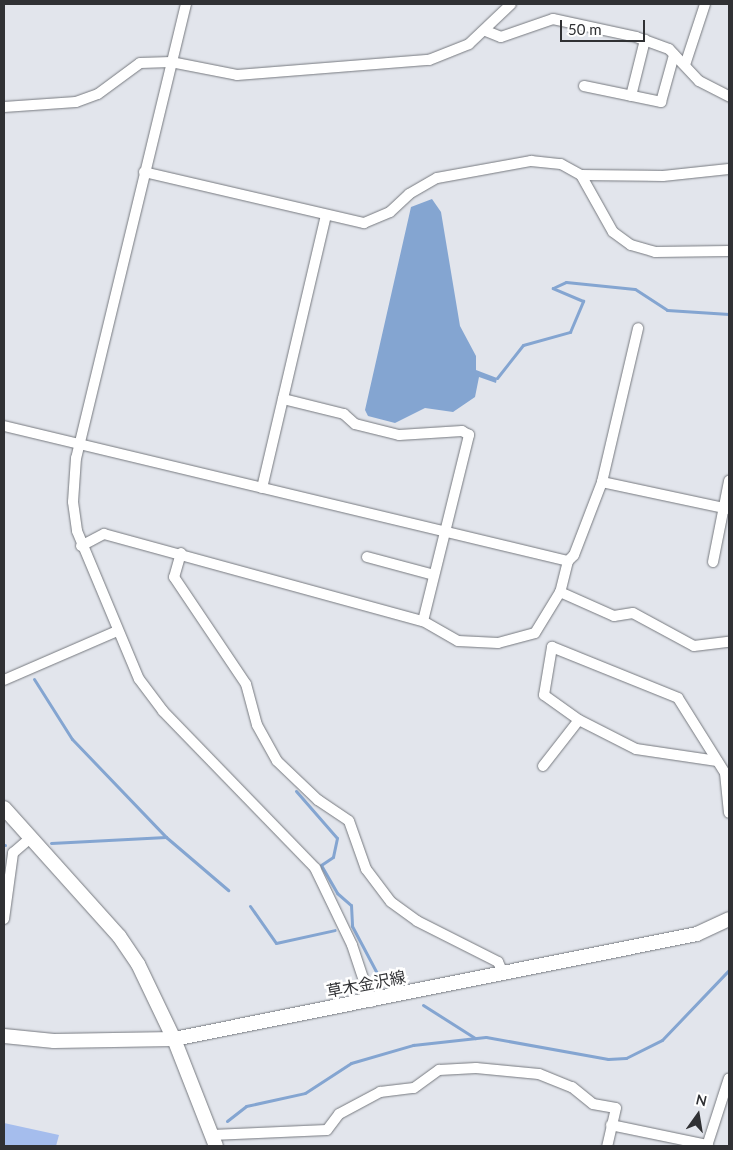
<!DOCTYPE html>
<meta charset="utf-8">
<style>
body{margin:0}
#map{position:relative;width:733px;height:1150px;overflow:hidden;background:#e2e5ec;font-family:Lato,"Noto Sans JP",sans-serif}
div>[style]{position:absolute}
.water>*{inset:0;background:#84a5d1}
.stream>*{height:3px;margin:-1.5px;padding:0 1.5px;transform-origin:1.5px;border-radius:1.5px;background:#84a5d1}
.building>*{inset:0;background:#a5bded}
.roads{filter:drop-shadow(0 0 1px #76797f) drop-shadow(0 0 1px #76797f)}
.street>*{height:10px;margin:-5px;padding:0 5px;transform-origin:5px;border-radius:5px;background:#fff}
.secondary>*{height:14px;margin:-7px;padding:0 7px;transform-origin:7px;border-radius:7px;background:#fff}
span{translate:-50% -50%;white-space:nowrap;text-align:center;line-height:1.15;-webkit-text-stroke:5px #fff;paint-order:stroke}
.street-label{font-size:16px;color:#303134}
.frame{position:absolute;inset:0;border:5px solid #303134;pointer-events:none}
.north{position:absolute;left:673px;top:1090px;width:50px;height:50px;-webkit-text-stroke:4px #fff;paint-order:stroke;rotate:13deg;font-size:14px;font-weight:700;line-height:20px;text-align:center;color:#303134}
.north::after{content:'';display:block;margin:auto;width:18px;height:22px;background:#303134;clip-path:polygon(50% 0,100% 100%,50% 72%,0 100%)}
.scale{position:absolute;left:560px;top:20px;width:85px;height:22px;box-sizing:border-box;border:2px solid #303134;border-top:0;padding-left:6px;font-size:15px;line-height:18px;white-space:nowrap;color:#303134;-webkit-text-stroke:4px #fff;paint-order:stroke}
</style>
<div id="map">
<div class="water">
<div style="clip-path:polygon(432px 199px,441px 212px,460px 326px,476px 356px,476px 370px,497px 378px,496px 383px,479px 377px,475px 397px,453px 412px,425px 408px,395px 423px,368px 416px,365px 410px,411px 207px)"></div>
</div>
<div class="stream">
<div style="left:497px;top:378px;width:42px;rotate:-51.8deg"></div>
<div style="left:523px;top:345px;width:49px;rotate:-15.5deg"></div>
<div style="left:570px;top:332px;width:34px;rotate:-67deg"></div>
<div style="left:583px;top:301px;width:33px;rotate:-157deg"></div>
<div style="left:553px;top:288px;width:14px;rotate:-25deg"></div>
<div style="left:566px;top:282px;width:69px;rotate:5.8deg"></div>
<div style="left:635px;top:289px;width:38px;rotate:33deg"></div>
<div style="left:667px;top:310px;width:62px;rotate:3.7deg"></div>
<div style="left:34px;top:679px;width:71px;rotate:57.7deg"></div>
<div style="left:72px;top:739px;width:136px;rotate:46.2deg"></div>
<div style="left:166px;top:837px;width:82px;rotate:40.5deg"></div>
<div style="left:296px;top:791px;width:62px;rotate:48.9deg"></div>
<div style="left:337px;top:838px;width:19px;rotate:102deg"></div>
<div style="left:333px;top:857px;width:14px;rotate:146deg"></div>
<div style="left:321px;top:865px;width:32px;rotate:60deg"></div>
<div style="left:337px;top:893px;width:18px;rotate:41deg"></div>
<div style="left:351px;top:905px;width:21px;rotate:87deg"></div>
<div style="left:352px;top:926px;width:58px;rotate:62.1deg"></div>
<div style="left:51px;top:843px;width:115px;rotate:-3deg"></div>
<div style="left:4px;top:845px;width:1px"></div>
<div style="left:250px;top:906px;width:45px;rotate:54.9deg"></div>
<div style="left:276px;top:943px;width:60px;rotate:-12.4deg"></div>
<div style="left:423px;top:1005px;width:62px;rotate:32.4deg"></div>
<div style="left:227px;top:1121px;width:24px;rotate:-38deg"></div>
<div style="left:246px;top:1106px;width:60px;rotate:-12.4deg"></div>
<div style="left:305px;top:1093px;width:55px;rotate:-33.1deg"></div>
<div style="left:351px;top:1063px;width:65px;rotate:-16.2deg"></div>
<div style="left:413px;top:1045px;width:73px;rotate:-6.3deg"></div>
<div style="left:486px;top:1037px;width:124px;rotate:10.2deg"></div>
<div style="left:608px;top:1059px;width:18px;rotate:-3deg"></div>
<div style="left:626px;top:1058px;width:40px;rotate:-26.6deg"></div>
<div style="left:662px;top:1040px;width:97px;rotate:-46.3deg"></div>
</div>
<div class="building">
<div style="clip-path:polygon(4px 1123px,59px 1135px,56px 1146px,4px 1146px)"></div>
</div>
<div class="roads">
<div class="street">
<div style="left:186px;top:4px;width:467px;rotate:103.6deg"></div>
<div style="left:76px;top:458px;width:44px;rotate:93.9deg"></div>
<div style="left:73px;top:502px;width:29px;rotate:82deg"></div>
<div style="left:77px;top:531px;width:160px;rotate:67.3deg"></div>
<div style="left:139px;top:679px;width:40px;rotate:53deg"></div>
<div style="left:163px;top:711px;width:219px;rotate:45.9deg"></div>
<div style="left:315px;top:868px;width:85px;rotate:64.3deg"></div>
<div style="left:352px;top:945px;width:60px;rotate:71.6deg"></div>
<div style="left:486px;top:31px;width:16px;rotate:22deg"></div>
<div style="left:501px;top:37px;width:55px;rotate:-19.1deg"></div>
<div style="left:553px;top:19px;width:85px;rotate:12.2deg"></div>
<div style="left:636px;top:37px;width:35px;rotate:20deg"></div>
<div style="left:669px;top:49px;width:44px;rotate:46.8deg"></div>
<div style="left:699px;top:81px;width:34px;rotate:27deg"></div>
<div style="left:685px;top:65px;width:64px;rotate:-71.8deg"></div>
<div style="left:584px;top:86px;width:79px;rotate:11.7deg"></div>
<div style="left:661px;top:102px;width:49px;rotate:-74.5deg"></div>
<div style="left:631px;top:96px;width:58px;rotate:-76deg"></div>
<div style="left:4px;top:107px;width:72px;rotate:-4deg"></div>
<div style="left:76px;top:102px;width:23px;rotate:-20deg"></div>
<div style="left:98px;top:94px;width:52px;rotate:-36.4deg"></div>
<div style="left:140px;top:63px;width:31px;rotate:-2deg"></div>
<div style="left:171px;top:62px;width:67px;rotate:11.1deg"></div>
<div style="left:237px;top:75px;width:193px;rotate:-4.5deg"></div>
<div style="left:429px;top:60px;width:43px;rotate:-21.8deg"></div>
<div style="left:469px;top:44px;width:58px;rotate:-43.6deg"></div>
<div style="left:144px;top:172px;width:226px;rotate:13.1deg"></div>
<div style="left:364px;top:223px;width:28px;rotate:-23deg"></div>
<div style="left:390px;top:212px;width:26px;rotate:-43deg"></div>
<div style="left:409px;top:194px;width:32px;rotate:-30deg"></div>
<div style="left:437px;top:178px;width:96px;rotate:-10.3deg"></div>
<div style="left:531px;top:161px;width:30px;rotate:6deg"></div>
<div style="left:561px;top:164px;width:23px;rotate:29deg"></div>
<div style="left:581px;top:175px;width:65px;rotate:60.7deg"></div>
<div style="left:613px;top:232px;width:22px;rotate:36deg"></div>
<div style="left:631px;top:245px;width:25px;rotate:16deg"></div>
<div style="left:655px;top:252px;width:74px;rotate:-0.8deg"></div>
<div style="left:581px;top:175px;width:82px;rotate:0.7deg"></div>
<div style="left:663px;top:176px;width:66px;rotate:-6.1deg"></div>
<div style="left:4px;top:426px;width:580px;rotate:13.46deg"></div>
<div style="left:568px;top:561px;width:8px;rotate:-45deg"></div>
<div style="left:574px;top:555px;width:78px;rotate:-69deg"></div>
<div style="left:602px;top:482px;width:130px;rotate:12deg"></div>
<div style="left:602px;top:482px;width:158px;rotate:-76.8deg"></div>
<div style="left:262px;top:488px;width:279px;rotate:-76.8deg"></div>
<div style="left:81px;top:546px;width:26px;rotate:-28deg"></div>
<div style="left:104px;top:534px;width:331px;rotate:15.3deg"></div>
<div style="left:423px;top:621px;width:192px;rotate:-76.1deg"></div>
<div style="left:469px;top:435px;width:8px;rotate:-150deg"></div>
<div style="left:462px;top:431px;width:63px;rotate:176.4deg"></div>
<div style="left:399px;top:435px;width:45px;rotate:-166deg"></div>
<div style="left:355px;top:424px;width:15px;rotate:-138deg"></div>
<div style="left:344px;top:414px;width:63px;rotate:-166.2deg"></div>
<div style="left:181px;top:553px;width:25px;rotate:106deg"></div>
<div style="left:174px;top:577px;width:129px;rotate:56.1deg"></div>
<div style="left:246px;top:684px;width:42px;rotate:75deg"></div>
<div style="left:257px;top:725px;width:41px;rotate:60.9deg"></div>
<div style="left:277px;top:761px;width:57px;rotate:43.6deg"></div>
<div style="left:318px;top:800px;width:37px;rotate:34deg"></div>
<div style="left:349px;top:821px;width:51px;rotate:70.5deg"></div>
<div style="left:366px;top:869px;width:41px;rotate:52.9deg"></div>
<div style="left:391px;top:902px;width:32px;rotate:36deg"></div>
<div style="left:417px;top:921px;width:91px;rotate:26.8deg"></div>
<div style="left:498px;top:962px;width:14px;rotate:65deg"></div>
<div style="left:367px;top:557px;width:69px;rotate:15deg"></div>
<div style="left:568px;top:561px;width:32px;rotate:104deg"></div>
<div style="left:560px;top:592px;width:59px;rotate:24deg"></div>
<div style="left:614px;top:616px;width:19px;rotate:-9deg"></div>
<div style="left:633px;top:613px;width:69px;rotate:28.4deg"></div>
<div style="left:694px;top:646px;width:35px;rotate:-7deg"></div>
<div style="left:713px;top:562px;width:83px;rotate:-78.8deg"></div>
<div style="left:423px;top:621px;width:40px;rotate:29.7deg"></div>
<div style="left:458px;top:641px;width:40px;rotate:2.9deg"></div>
<div style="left:498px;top:643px;width:38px;rotate:-15deg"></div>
<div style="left:535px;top:633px;width:48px;rotate:-58.6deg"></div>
<div style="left:4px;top:680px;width:123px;rotate:-23.4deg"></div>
<div style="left:579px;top:720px;width:64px;rotate:27deg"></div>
<div style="left:636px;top:749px;width:82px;rotate:8.4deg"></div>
<div style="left:543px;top:766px;width:58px;rotate:-52deg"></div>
<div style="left:579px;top:720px;width:43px;rotate:-144.5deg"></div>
<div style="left:544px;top:695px;width:49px;rotate:-80.5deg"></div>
<div style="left:552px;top:647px;width:136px;rotate:22deg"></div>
<div style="left:678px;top:698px;width:89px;rotate:57.9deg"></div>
<div style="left:725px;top:773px;width:40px;rotate:84.3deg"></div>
<div style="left:4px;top:919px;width:67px;rotate:-82.2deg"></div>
<div style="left:13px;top:853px;width:23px;rotate:-41deg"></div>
<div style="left:611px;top:1125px;width:99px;rotate:11.7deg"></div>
<div style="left:212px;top:1135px;width:115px;rotate:-2.5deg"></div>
<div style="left:327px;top:1130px;width:20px;rotate:-53deg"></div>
<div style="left:339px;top:1114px;width:47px;rotate:-28.2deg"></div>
<div style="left:380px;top:1092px;width:34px;rotate:-7deg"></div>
<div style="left:414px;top:1088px;width:31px;rotate:-36deg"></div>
<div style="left:439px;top:1070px;width:37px;rotate:-3deg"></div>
<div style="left:476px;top:1068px;width:63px;rotate:5.4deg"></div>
<div style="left:539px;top:1074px;width:35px;rotate:22deg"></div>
<div style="left:572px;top:1087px;width:27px;rotate:39deg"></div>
<div style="left:593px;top:1104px;width:23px;rotate:10deg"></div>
<div style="left:616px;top:1108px;width:39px;rotate:103deg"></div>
<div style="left:707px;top:1146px;width:71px;rotate:-72.1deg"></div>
</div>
<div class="secondary">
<div style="left:4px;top:808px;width:172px;rotate:48.1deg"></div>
<div style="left:119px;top:936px;width:34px;rotate:56deg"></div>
<div style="left:138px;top:964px;width:83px;rotate:64.4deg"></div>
<div style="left:174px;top:1039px;width:115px;rotate:68.6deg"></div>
<div style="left:4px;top:1036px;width:50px;rotate:5.7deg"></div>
<div style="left:54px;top:1041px;width:120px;rotate:-1deg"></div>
<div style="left:174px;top:1039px;width:533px;rotate:-11.35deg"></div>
<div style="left:697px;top:934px;width:35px;rotate:-25deg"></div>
</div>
</div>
<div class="street-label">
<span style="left:366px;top:984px;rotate:-11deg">草木金沢線</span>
</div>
<div class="frame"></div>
<div class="north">N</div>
<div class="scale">50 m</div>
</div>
